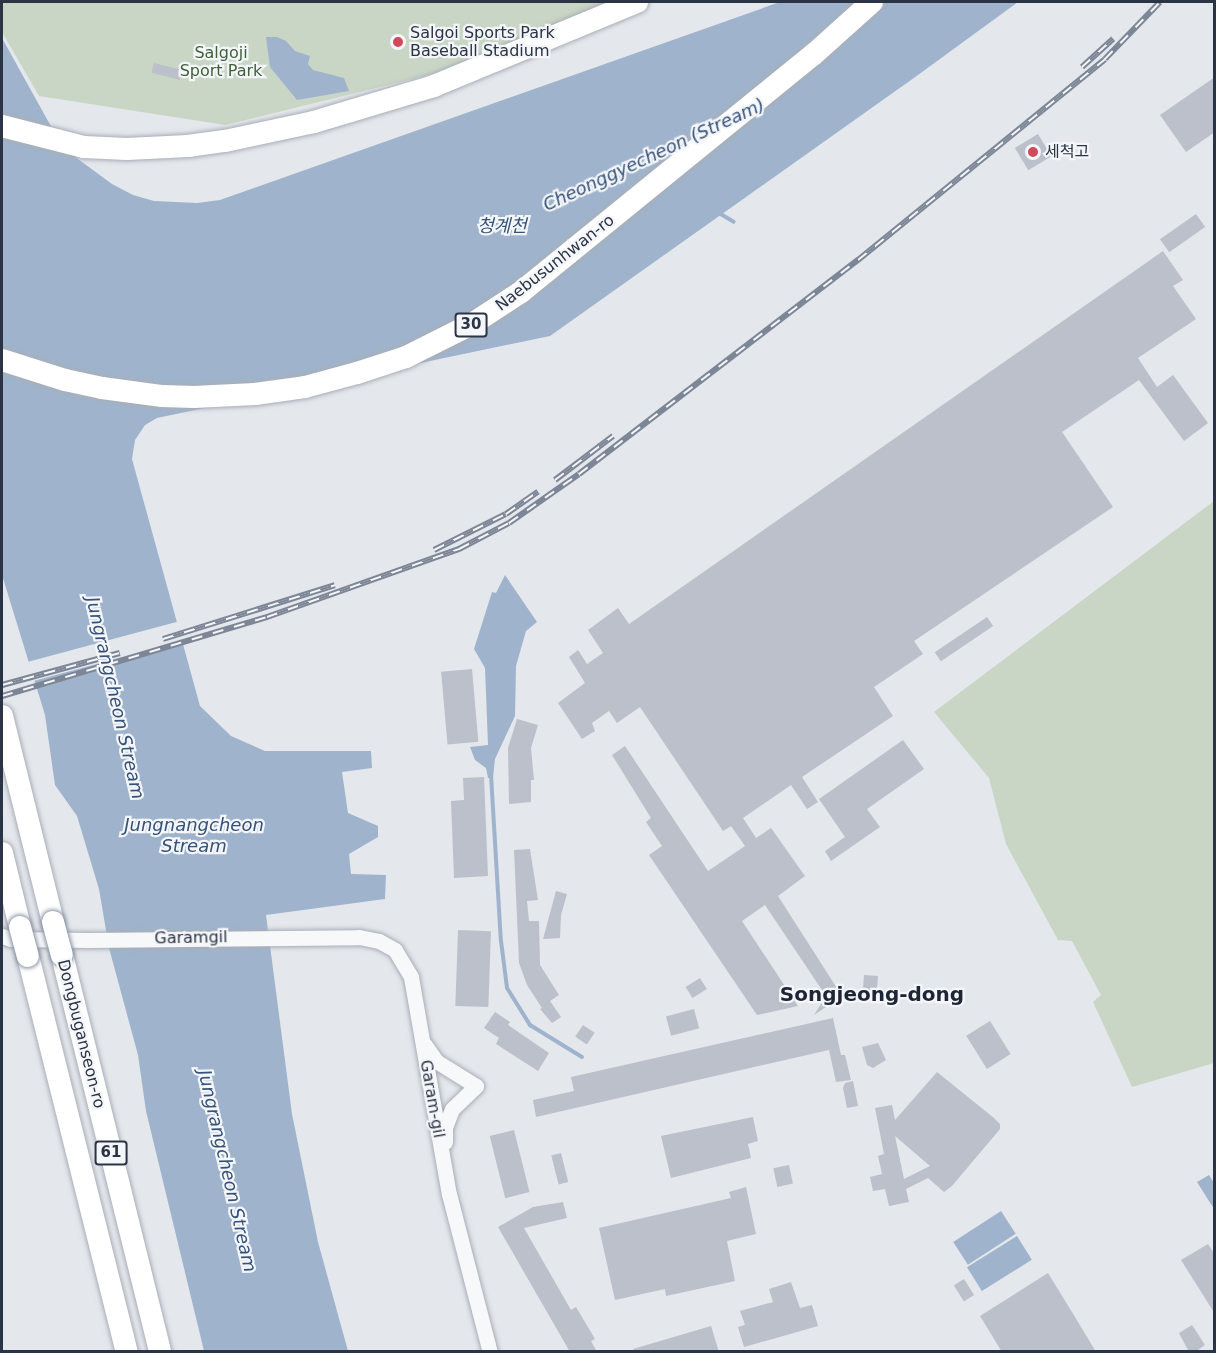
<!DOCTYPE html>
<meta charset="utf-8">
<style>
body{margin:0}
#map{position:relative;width:1216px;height:1353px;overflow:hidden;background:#e4e7ec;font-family:"DejaVu Sans","Noto Sans KR",sans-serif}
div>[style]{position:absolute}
.green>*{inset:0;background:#c9d6c5}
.water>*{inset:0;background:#9fb4cc;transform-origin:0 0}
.pier>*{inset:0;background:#e4e7ec;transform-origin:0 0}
.stream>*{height:4px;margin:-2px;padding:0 2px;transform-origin:2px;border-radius:2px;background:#9fb4cc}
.building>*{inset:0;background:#bbc0ca;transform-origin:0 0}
.roads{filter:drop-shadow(0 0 2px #a9aeb7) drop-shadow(0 0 2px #a9aeb7)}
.minor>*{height:15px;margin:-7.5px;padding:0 7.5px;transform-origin:7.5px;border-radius:7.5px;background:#f7f8fa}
.highway>*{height:22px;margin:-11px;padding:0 11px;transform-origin:11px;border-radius:11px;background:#fff}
.rail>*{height:6px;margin-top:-3px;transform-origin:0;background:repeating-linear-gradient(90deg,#f4f6f9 0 11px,#7d8696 0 22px);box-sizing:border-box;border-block:2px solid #7d8696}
.bridges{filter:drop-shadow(0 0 2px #8b94a3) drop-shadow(0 0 2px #8b94a3)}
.highway-bridge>*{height:22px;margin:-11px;padding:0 11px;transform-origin:11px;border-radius:11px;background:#fff}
.dots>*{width:16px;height:16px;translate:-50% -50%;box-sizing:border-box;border:3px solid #f4f6f9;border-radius:50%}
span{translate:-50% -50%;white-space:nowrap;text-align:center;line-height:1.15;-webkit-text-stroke:4.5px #f4f6f9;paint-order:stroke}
.shield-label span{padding:2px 4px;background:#f4f6f9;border:2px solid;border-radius:4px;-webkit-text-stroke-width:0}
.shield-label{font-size:15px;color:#2b3445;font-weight:700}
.poi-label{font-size:16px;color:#2b3445}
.left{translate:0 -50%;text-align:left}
.park-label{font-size:16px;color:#3f6138}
.street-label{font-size:16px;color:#2b3445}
.water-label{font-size:18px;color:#34527a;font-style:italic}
.quarter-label{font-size:20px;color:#1d2536;font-weight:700}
.frame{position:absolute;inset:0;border:3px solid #2b3445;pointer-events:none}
</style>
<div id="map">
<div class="green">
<div style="clip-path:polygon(2px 2px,608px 2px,437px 73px,225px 125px,39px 96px,2px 32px)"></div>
<div style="clip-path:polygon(1214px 501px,1214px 1063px,1132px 1087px,1093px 1002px,1101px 995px,1072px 941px,1058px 940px,1006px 844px,989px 778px,934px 712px)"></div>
</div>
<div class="water">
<div style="clip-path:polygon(780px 2px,1018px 2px,918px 75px,550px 336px,157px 418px,145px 425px,135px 440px,132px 459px,200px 706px,231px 736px,265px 751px,371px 751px,372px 768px,342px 772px,348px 813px,378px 826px,378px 837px,349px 854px,351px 874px,386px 875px,385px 899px,266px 915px,292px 1114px,318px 1242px,348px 1351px,204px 1351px,146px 1111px,138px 1055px,109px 948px,99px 889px,77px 816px,55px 785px,45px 715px,2px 575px,2px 38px,58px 139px,78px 159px,112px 184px,133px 195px,154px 201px,197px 203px,220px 200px)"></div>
<div style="clip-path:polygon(266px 37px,277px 37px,286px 41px,295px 51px,310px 56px,308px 64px,313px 70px,344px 78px,349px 91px,297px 100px,270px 67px)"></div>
<div style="clip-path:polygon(505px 575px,537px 622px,526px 631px,516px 666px,515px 716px,495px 759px,493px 778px,488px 778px,486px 768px,475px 760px,470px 747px,488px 745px,485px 668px,474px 649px,492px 592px,496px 593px)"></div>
<div style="clip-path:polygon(1209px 1175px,1214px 1183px,1214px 1209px,1197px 1182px)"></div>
<div style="left:1001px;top:1211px;width:27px;height:57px;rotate:57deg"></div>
<div style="left:1017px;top:1236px;width:28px;height:59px;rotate:58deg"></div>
</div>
<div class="pier">
<div style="left:180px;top:621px;width:20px;height:159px;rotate:75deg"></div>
</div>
<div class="stream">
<div style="left:719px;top:213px;width:17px;rotate:31deg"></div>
<div style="left:491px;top:775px;width:166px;rotate:86.6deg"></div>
<div style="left:501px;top:941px;width:47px;rotate:82.7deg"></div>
<div style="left:507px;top:988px;width:44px;rotate:58.1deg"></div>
<div style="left:530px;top:1025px;width:61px;rotate:31.6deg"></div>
</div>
<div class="building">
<div style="left:154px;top:63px;width:29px;height:10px;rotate:14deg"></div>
<div style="clip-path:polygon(1215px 77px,1215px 132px,1186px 152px,1160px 115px)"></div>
<div style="left:1038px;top:134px;width:26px;height:27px;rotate:59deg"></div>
<div style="left:1196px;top:214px;width:16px;height:44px;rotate:55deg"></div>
<div style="clip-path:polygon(1163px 251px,1183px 280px,1173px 286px,1196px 319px,1138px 358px,1157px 387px,1173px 375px,1208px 423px,1184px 441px,1139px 380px,1062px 432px,1113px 507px,914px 641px,923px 654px,874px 687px,893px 716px,802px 777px,818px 802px,807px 809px,791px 785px,743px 818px,756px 838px,771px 828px,805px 876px,778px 896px,842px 996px,814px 1015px,826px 996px,765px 905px,742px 921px,798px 1006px,757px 1015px,649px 855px,662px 846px,646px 822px,651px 818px,612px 755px,625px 746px,708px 871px,745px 846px,731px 826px,723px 831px,640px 707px,617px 723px,609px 711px,592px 723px,595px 731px,582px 739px,558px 703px,585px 683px,569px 657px,578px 650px,587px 664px,603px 653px,588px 630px,618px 608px,629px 624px)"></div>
<div style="left:987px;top:617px;width:11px;height:63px;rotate:56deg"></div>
<div style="left:472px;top:669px;width:73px;height:31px;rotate:85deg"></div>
<div style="clip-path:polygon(517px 719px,538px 725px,531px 748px,534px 780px,531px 780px,531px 802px,509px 804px,508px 748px)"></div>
<div style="clip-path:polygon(903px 740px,924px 769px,867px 809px,880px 827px,831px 861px,825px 851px,845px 837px,819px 799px)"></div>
<div style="clip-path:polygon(484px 777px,488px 876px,454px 878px,451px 801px,464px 800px,463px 778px)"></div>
<div style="clip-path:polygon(530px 849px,538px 900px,527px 901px,529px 921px,539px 921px,540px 965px,559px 995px,550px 1001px,561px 1017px,552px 1023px,540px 1009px,542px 1008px,527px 985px,519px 963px,514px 850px)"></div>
<div style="clip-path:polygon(556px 891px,567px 894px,561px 915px,560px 938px,543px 939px)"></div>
<div style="left:458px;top:930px;width:33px;height:76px;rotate:2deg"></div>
<div style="left:864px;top:975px;width:14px;height:20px;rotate:4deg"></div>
<div style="left:700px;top:978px;width:13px;height:17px;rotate:58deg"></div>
<div style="left:694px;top:1009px;width:20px;height:29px;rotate:75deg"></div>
<div style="clip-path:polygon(495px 1012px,510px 1022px,508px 1025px,549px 1053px,538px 1071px,496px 1044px,499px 1038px,484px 1028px)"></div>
<div style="clip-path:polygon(833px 1018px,841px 1055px,845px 1055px,851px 1080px,836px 1082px,829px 1050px,536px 1117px,533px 1100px,574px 1091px,571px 1077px)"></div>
<div style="left:990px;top:1021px;width:39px;height:28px;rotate:58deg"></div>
<div style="left:583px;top:1025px;width:14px;height:14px;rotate:34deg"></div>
<div style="clip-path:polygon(878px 1043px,886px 1060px,873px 1068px,867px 1065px,862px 1047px)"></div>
<div style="clip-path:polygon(evenodd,937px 1072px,994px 1118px,1000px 1124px,1000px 1129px,952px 1186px,944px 1192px,928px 1178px,906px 1189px,909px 1202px,889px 1206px,885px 1189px,873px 1191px,870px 1177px,882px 1174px,878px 1156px,884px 1154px,875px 1108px,892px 1105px,895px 1120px,937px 1072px,895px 1136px,930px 1166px,904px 1179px,895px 1136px)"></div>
<div style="clip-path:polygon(853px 1081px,858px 1106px,847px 1108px,843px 1088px,845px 1083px)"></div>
<div style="clip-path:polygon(753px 1117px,758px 1141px,748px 1144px,751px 1158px,671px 1178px,661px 1136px)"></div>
<div style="left:514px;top:1130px;width:64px;height:25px;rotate:76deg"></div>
<div style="left:561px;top:1153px;width:30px;height:10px;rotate:76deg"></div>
<div style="left:789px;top:1165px;width:19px;height:16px;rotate:78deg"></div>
<div style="clip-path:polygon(746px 1187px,756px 1234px,727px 1241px,735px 1281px,666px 1296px,665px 1289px,615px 1300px,599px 1228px,731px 1198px,729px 1192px)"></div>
<div style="clip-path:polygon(563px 1202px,567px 1218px,524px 1228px,571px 1310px,576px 1307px,595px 1339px,591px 1341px,597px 1352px,570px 1352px,498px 1227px,533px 1207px)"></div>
<div style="clip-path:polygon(1208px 1244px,1215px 1255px,1215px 1314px,1181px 1260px)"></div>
<div style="clip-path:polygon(1048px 1273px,1075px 1317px,1096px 1352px,1002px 1352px,980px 1316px)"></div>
<div style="left:964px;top:1279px;width:19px;height:12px;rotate:58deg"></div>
<div style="clip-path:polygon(791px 1282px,800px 1308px,812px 1305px,818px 1326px,744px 1347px,738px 1327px,745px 1325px,740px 1311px,773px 1302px,769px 1289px)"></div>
<div style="clip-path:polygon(1192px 1325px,1205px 1345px,1195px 1352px,1189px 1352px,1179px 1333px)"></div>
<div style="clip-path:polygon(711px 1326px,719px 1352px,634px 1352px,633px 1349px)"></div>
</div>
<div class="roads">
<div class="minor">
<div style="left:2px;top:936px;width:9px;rotate:18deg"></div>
<div style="left:11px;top:939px;width:77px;rotate:0.7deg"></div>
<div style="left:88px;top:940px;width:271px;rotate:-0.6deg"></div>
<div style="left:359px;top:937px;width:20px;rotate:11deg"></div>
<div style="left:379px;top:941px;width:18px;rotate:29deg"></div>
<div style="left:395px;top:950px;width:31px;rotate:59deg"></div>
<div style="left:411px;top:977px;width:220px;rotate:80.1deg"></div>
<div style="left:449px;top:1194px;width:163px;rotate:75.5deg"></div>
<div style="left:425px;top:1045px;width:19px;rotate:55deg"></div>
<div style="left:436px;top:1061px;width:47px;rotate:32deg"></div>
<div style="left:476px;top:1086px;width:33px;rotate:136deg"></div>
<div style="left:452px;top:1109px;width:19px;rotate:111deg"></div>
<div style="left:445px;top:1127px;width:15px;rotate:90deg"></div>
</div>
<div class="highway">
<div style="left:2px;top:126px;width:85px;rotate:14.4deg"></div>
<div style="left:84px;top:147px;width:43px;rotate:2.7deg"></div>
<div style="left:127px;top:149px;width:61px;rotate:-2.8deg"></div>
<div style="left:188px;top:146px;width:37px;rotate:-8deg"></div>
<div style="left:225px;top:141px;width:91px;rotate:-12.1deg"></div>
<div style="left:314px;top:122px;width:125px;rotate:-16.7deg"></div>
<div style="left:434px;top:86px;width:220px;rotate:-22.5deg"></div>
<div style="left:2px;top:360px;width:66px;rotate:17.6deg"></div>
<div style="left:65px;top:380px;width:38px;rotate:12deg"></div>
<div style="left:102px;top:388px;width:61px;rotate:7.6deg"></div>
<div style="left:162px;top:396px;width:32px;rotate:2deg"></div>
<div style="left:194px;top:397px;width:61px;rotate:-2.8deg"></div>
<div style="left:255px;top:394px;width:50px;rotate:-8deg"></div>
<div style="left:305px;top:387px;width:54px;rotate:-15.1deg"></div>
<div style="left:357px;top:373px;width:52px;rotate:-18.1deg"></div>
<div style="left:406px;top:357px;width:74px;rotate:-26.6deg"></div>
<div style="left:472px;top:324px;width:59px;rotate:-33.1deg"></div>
<div style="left:521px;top:292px;width:377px;rotate:-39.1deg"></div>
<div style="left:814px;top:54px;width:78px;rotate:-41.9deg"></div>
<div style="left:2px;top:716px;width:212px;rotate:76.1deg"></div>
<div style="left:2px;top:853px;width:76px;rotate:76.3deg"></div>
<div style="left:62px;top:955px;width:409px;rotate:76.1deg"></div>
<div style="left:28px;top:956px;width:408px;rotate:76deg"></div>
</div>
</div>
<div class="rail">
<div style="left:1082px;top:67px;width:42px;rotate:-42.1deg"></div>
<div style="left:555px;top:480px;width:73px;rotate:-37.2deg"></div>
<div style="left:434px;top:550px;width:80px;rotate:-26.6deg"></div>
<div style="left:506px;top:514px;width:39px;rotate:-35deg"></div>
<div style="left:163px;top:639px;width:180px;rotate:-17.4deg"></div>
<div style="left:2px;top:685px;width:122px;rotate:-15.2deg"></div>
<div style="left:2px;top:696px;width:277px;rotate:-16.6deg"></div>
<div style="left:267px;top:617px;width:204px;rotate:-19.5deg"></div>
<div style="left:459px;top:549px;width:56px;rotate:-27.5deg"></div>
<div style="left:509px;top:523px;width:85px;rotate:-35deg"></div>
<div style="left:579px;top:474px;width:352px;rotate:-37.5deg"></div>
<div style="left:858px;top:260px;width:318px;rotate:-39.1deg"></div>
<div style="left:1105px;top:59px;width:79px;rotate:-46deg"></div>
</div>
<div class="bridges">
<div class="highway-bridge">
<div style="left:53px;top:922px;width:34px;rotate:75deg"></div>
<div style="left:20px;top:927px;width:30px;rotate:75deg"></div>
</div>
</div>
<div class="dots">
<div style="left:398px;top:42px;background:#d1495b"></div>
<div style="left:1033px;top:152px;background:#d1495b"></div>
</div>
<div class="shield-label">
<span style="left:471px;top:325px">30</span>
<span style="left:111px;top:1153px">61</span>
</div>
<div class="poi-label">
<span class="left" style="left:410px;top:42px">Salgoi Sports Park<br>Baseball Stadium</span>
<span class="left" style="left:1045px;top:152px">세척고</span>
</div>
<div class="park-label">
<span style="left:221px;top:62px">Salgoji<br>Sport Park</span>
</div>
<div class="street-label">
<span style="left:555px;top:263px;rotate:-38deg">Naebusunhwan-ro</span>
<span style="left:191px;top:938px;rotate:-1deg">Garamgil</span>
<span style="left:81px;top:1034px;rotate:76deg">Dongbuganseon-ro</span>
<span style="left:432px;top:1099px;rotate:80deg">Garam-gil</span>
</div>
<div class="water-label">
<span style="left:654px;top:155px;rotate:-25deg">Cheonggyecheon (Stream)</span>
<span style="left:502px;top:226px">청계천</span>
<span style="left:115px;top:698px;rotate:77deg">Jungrangcheon Stream</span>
<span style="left:194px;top:836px">Jungnangcheon<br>Stream</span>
<span style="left:227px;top:1171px;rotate:77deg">Jungrangcheon Stream</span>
</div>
<div class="quarter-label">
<span style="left:872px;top:994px">Songjeong-dong</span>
</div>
<div class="frame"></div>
</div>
